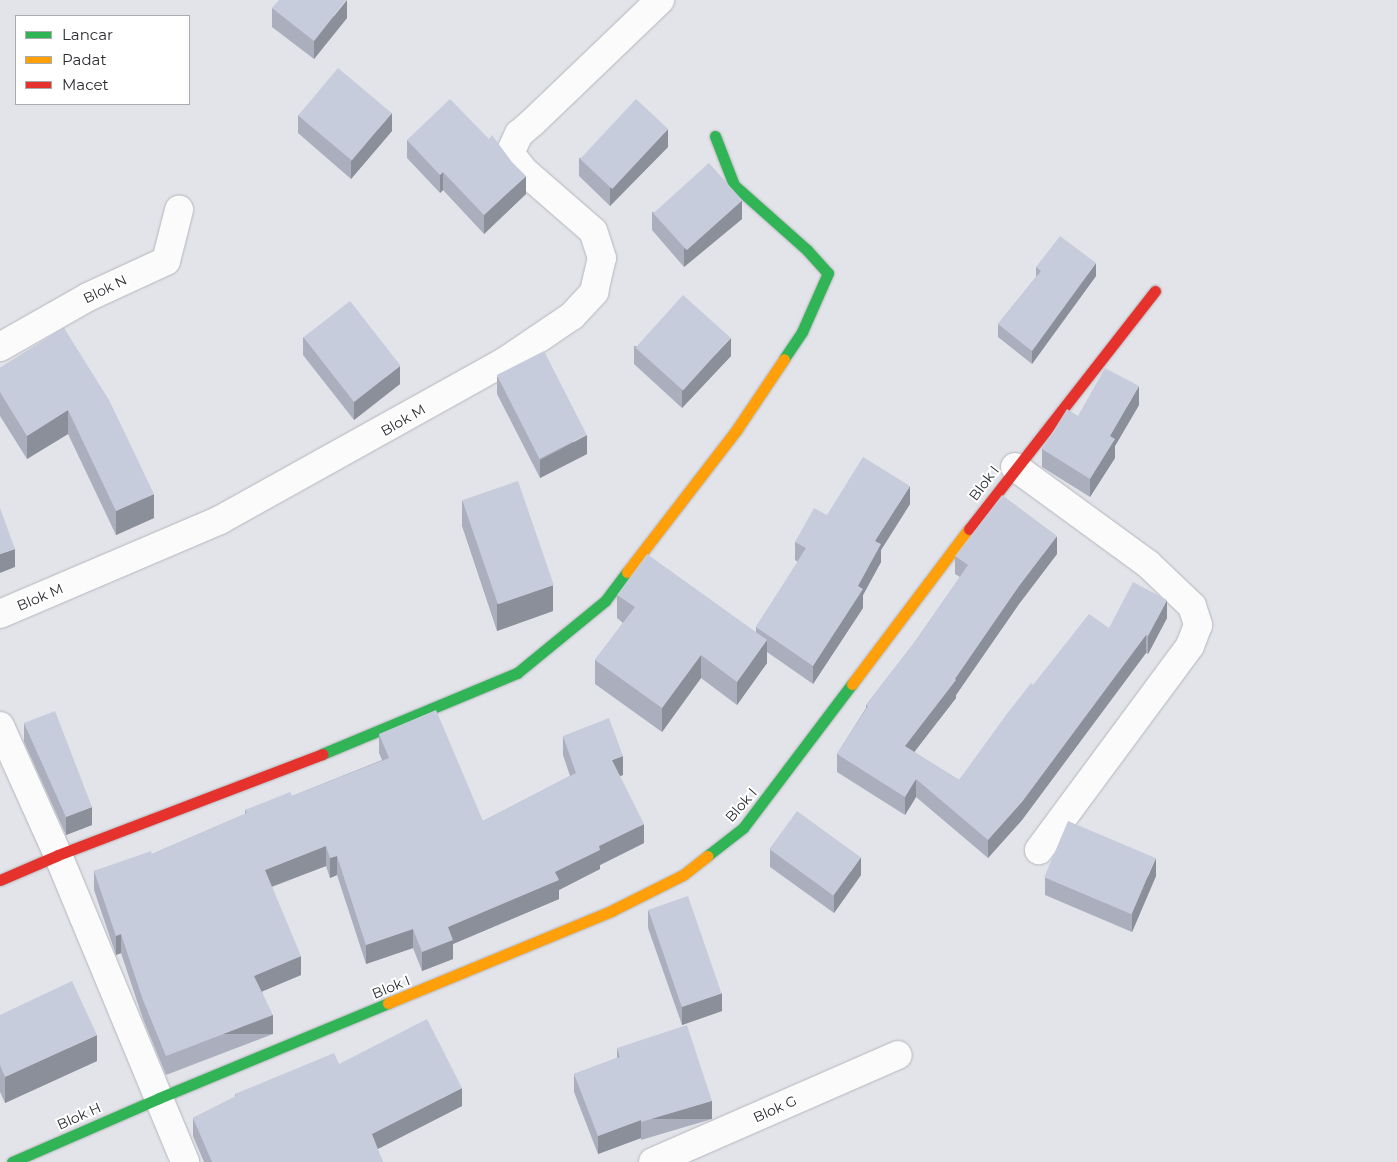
<!DOCTYPE html>
<style>
body{margin:0}
#map{position:relative;width:1397px;height:1162px;overflow:hidden;background:#e2e4ea;font-family:Montserrat,sans-serif}
div>[style]{position:absolute}
.roads{filter:drop-shadow(0 0 1px #b5b6bb) drop-shadow(0 0 1px #b5b6bb)}
.street>*{height:28px;margin:-14px;padding:0 14px;transform-origin:14px;border-radius:14px;background:#fbfbfc}
.fast>*{height:11px;margin:-5.5px;padding:0 5.5px;transform-origin:5.5px;border-radius:5.5px;background:#30b455}
.slow>*{height:11px;margin:-5.5px;padding:0 5.5px;transform-origin:5.5px;border-radius:5.5px;background:#ff9f0a}
.jam>*{height:11px;margin:-5.5px;padding:0 5.5px;transform-origin:5.5px;border-radius:5.5px;background:#e5322d}
.wall>*{inset:0;background:#abafbd}
.shaded-wall>*{inset:0;background:#8b8f9a;transform-origin:0 0}
.building>*{inset:0;background:#c7ccdc;transform-origin:0 0}
span{translate:-50% -50%;white-space:nowrap;text-align:center;line-height:1.15;-webkit-text-stroke:4px #fff;paint-order:stroke}
.street-label{font-size:14px;color:#2b2c30}
.legend{position:absolute;left:15px;top:15px;width:175px;height:90px;box-sizing:border-box;background:#fff;border:1px solid #aaabac;margin:0;padding:6px 9px;list-style:none;font-size:15px;color:#2b2c30}
.legend li{display:flex;align-items:center;gap:10px;height:25px}
.legend b{width:25px;border:1px solid #aaabac}
</style>
<div id="map">
<div class="roads">
<div class="street">
<div style="left:0;top:347px;width:101px;rotate:-29.6deg"></div>
<div style="left:88px;top:297px;width:86px;rotate:-24.8deg"></div>
<div style="left:166px;top:261px;width:53px;rotate:-75.7deg"></div>
<div style="left:1015px;top:467px;width:165px;rotate:36.1deg"></div>
<div style="left:1148px;top:564px;width:61px;rotate:43.7deg"></div>
<div style="left:1192px;top:606px;width:20px;rotate:72deg"></div>
<div style="left:1198px;top:625px;width:22px;rotate:111deg"></div>
<div style="left:1190px;top:646px;width:254px;rotate:126.5deg"></div>
<div style="left:0;top:614px;width:239px;rotate:-23.1deg"></div>
<div style="left:220px;top:520px;width:325px;rotate:-29.1deg"></div>
<div style="left:504px;top:362px;width:82px;rotate:-34.1deg"></div>
<div style="left:572px;top:316px;width:33px;rotate:-47deg"></div>
<div style="left:594px;top:292px;width:35px;rotate:-77deg"></div>
<div style="left:602px;top:258px;width:28px;rotate:-108deg"></div>
<div style="left:593px;top:231px;width:91px;rotate:-139deg"></div>
<div style="left:524px;top:171px;width:23px;rotate:-128deg"></div>
<div style="left:510px;top:153px;width:21px;rotate:-65deg"></div>
<div style="left:519px;top:134px;width:18px;rotate:-41deg"></div>
<div style="left:533px;top:122px;width:176px;rotate:-43.8deg"></div>
<div style="left:0;top:726px;width:141px;rotate:65.8deg"></div>
<div style="left:58px;top:855px;width:332px;rotate:67.5deg"></div>
<div style="left:653px;top:1162px;width:267px;rotate:-23.6deg"></div>
</div>
<div class="fast">
<div style="left:715px;top:136px;width:53px;rotate:68.8deg"></div>
<div style="left:734px;top:185px;width:98px;rotate:41.7deg"></div>
<div style="left:807px;top:250px;width:31px;rotate:48deg"></div>
<div style="left:828px;top:273px;width:64px;rotate:113.8deg"></div>
<div style="left:802px;top:332px;width:32px;rotate:124deg"></div>
<div style="left:322px;top:754px;width:211px;rotate:-22.6deg"></div>
<div style="left:517px;top:673px;width:114px;rotate:-39.3deg"></div>
<div style="left:605px;top:601px;width:36px;rotate:-53deg"></div>
<div style="left:707px;top:856px;width:46px;rotate:-37.9deg"></div>
<div style="left:743px;top:828px;width:181px;rotate:-52.9deg"></div>
<div style="left:12px;top:1162px;width:160px;rotate:-23.5deg"></div>
<div style="left:159px;top:1098px;width:248px;rotate:-22.5deg"></div>
</div>
<div class="slow">
<div style="left:627px;top:572px;width:180px;rotate:-52.4deg"></div>
<div style="left:737px;top:429px;width:84px;rotate:-56.1deg"></div>
<div style="left:852px;top:684px;width:194px;rotate:-53deg"></div>
<div style="left:388px;top:1003px;width:241px;rotate:-22.4deg"></div>
<div style="left:611px;top:911px;width:80px;rotate:-26.6deg"></div>
<div style="left:683px;top:875px;width:31px;rotate:-38deg"></div>
</div>
<div class="jam">
<div style="left:969px;top:529px;width:302px;rotate:-52deg"></div>
<div style="left:0;top:880px;width:63px;rotate:-23.3deg"></div>
<div style="left:58px;top:855px;width:283px;rotate:-20.9deg"></div>
</div>
</div>
<div class="wall">
<div style="clip-path:polygon(272px 8px,347px 18px,314px 59px,272px 27px)"></div>
<div style="clip-path:polygon(298px 115px,392px 131px,351px 179px,298px 133px)"></div>
<div style="clip-path:polygon(407px 140px,526px 194px,484px 234px,443px 190px,440px 193px,407px 158px)"></div>
<div style="clip-path:polygon(668px 147px,610px 206px,579px 176px,579px 158px)"></div>
<div style="clip-path:polygon(652px 212px,742px 219px,684px 267px,652px 230px)"></div>
<div style="clip-path:polygon(1036px 267px,1096px 276px,1032px 364px,998px 337px,998px 324px,1036px 277px)"></div>
<div style="clip-path:polygon(64px 328px,154px 518px,116px 535px,68px 434px,27px 459px,0 416px,0 368px)"></div>
<div style="clip-path:polygon(303px 337px,400px 384px,354px 420px,303px 355px)"></div>
<div style="clip-path:polygon(634px 346px,731px 356px,682px 408px,634px 364px)"></div>
<div style="clip-path:polygon(497px 376px,587px 454px,540px 478px,497px 394px)"></div>
<div style="clip-path:polygon(1139px 405px,1115px 446px,1115px 458px,1090px 497px,1042px 467px,1042px 449px,1078px 416px)"></div>
<div style="clip-path:polygon(462px 500px,553px 611px,497px 631px,462px 526px)"></div>
<div style="clip-path:polygon(910px 504px,881px 550px,881px 562px,863px 595px,863px 608px,813px 684px,767px 652px,767px 663px,737px 705px,701px 678px,662px 732px,595px 684px,595px 660px,623px 623px,617px 618px,617px 595px,756px 632px,756px 627px,798px 562px,795px 560px,795px 542px,827px 515px)"></div>
<div style="clip-path:polygon(1057px 554px,1019px 604px,956px 695px,956px 698px,914px 752px,959px 780px,1033px 685px,1109px 628px,1167px 618px,1148px 654px,1146px 653px,1022px 820px,988px 858px,916px 797px,905px 815px,837px 772px,837px 754px,866px 708px,866px 705px,914px 643px,960px 577px,955px 574px,955px 556px)"></div>
<div style="clip-path:polygon(24px 723px,92px 825px,66px 835px,24px 742px)"></div>
<div style="clip-path:polygon(379px 734px,483px 821px,570px 776px,563px 755px,563px 736px,623px 775px,620px 776px,644px 843px,600px 865px,600px 869px,559px 890px,559px 899px,453px 944px,453px 959px,422px 971px,413px 948px,366px 964px,337px 875px,330px 878px,326px 866px,272px 887px,301px 975px,262px 991px,273px 1034px,166px 1075px,143px 1019px,121px 953px,116px 955px,94px 890px,94px 871px,152px 854px,245px 814px,245px 810px,292px 796px,382px 760px,379px 753px)"></div>
<div style="clip-path:polygon(770px 849px,861px 875px,834px 913px,770px 867px)"></div>
<div style="clip-path:polygon(1156px 876px,1132px 932px,1045px 895px,1045px 877px)"></div>
<div style="clip-path:polygon(648px 910px,722px 1011px,682px 1025px,648px 928px)"></div>
<div style="clip-path:polygon(0 1015px,97px 1061px,5px 1103px,0 1092px)"></div>
<div style="clip-path:polygon(617px 1048px,712px 1119px,641px 1140px,641px 1138px,598px 1154px,574px 1092px,574px 1074px,617px 1058px)"></div>
<div style="clip-path:polygon(339px 1064px,462px 1106px,377px 1149px,383px 1162px,204px 1162px,193px 1136px,193px 1118px,235px 1097px,235px 1094px)"></div>
</div>
<div class="shaded-wall">
<div style="clip-path:polygon(347px 0,347px 18px,314px 59px,314px 41px)"></div>
<div style="clip-path:polygon(392px 113px,392px 131px,351px 179px,351px 161px)"></div>
<div style="clip-path:polygon(668px 129px,668px 147px,610px 206px,610px 188px)"></div>
<div style="clip-path:polygon(443px 172px,443px 190px,440px 193px,440px 175px)"></div>
<div style="clip-path:polygon(526px 176px,526px 194px,484px 234px,484px 215px)"></div>
<div style="clip-path:polygon(742px 200px,742px 219px,684px 267px,684px 249px)"></div>
<div style="clip-path:polygon(1096px 263px,1096px 276px,1032px 364px,1032px 351px)"></div>
<div style="clip-path:polygon(731px 338px,731px 356px,682px 408px,682px 390px)"></div>
<div style="clip-path:polygon(400px 366px,400px 384px,354px 420px,354px 402px)"></div>
<div style="clip-path:polygon(1139px 386px,1139px 405px,1115px 446px,1115px 458px,1090px 497px,1090px 479px,1110px 436px)"></div>
<div style="clip-path:polygon(68px 410px,68px 434px,27px 459px,27px 436px)"></div>
<div style="clip-path:polygon(587px 435px,587px 454px,540px 478px,540px 460px)"></div>
<div style="clip-path:polygon(910px 486px,910px 504px,881px 550px,881px 562px,863px 595px,863px 608px,813px 684px,813px 666px,858px 586px,875px 541px)"></div>
<div style="clip-path:polygon(154px 494px,154px 518px,116px 535px,116px 511px)"></div>
<div style="clip-path:polygon(1057px 536px,1057px 554px,1019px 604px,956px 695px,956px 698px,905px 764px,905px 746px,1019px 586px)"></div>
<div style="clip-path:polygon(15px 549px,15px 567px,0 573px,0 554px)"></div>
<div style="clip-path:polygon(553px 585px,553px 611px,497px 631px,497px 604px)"></div>
<div style="clip-path:polygon(1167px 600px,1167px 618px,1148px 654px,1148px 636px)"></div>
<div style="clip-path:polygon(1146px 635px,1146px 653px,1022px 820px,988px 858px,988px 840px)"></div>
<div style="clip-path:polygon(767px 640px,767px 663px,737px 705px,737px 682px)"></div>
<div style="clip-path:polygon(701px 655px,701px 678px,662px 732px,662px 708px)"></div>
<div style="clip-path:polygon(623px 756px,623px 775px,612px 779px,612px 760px)"></div>
<div style="clip-path:polygon(916px 779px,916px 797px,905px 815px,905px 797px)"></div>
<div style="clip-path:polygon(92px 807px,92px 825px,66px 835px,66px 817px)"></div>
<div style="clip-path:polygon(644px 824px,644px 843px,600px 865px,600px 869px,559px 890px,559px 899px,453px 944px,453px 959px,422px 971px,422px 952px,448px 927px,555px 872px,599px 846px)"></div>
<div style="clip-path:polygon(326px 846px,326px 866px,265px 889px,265px 870px)"></div>
<div style="clip-path:polygon(337px 856px,337px 875px,330px 878px,330px 858px)"></div>
<div style="clip-path:polygon(861px 857px,861px 875px,834px 913px,834px 895px)"></div>
<div style="clip-path:polygon(1156px 858px,1156px 876px,1132px 932px,1132px 913px)"></div>
<div style="clip-path:polygon(413px 929px,413px 948px,366px 964px,366px 945px)"></div>
<div style="clip-path:polygon(121px 934px,121px 953px,116px 955px,116px 936px)"></div>
<div style="clip-path:polygon(301px 956px,301px 975px,254px 995px,254px 976px)"></div>
<div style="clip-path:polygon(722px 993px,722px 1011px,682px 1025px,682px 1007px)"></div>
<div style="left:273px;top:1015px;width:19px;height:115px;rotate:90deg"></div>
<div style="clip-path:polygon(97px 1035px,97px 1061px,5px 1103px,5px 1077px)"></div>
<div style="clip-path:polygon(462px 1088px,462px 1106px,372px 1152px,372px 1134px)"></div>
<div style="left:712px;top:1101px;width:18px;height:74px;rotate:90deg"></div>
<div style="clip-path:polygon(641px 1120px,641px 1138px,598px 1154px,598px 1136px)"></div>
</div>
<div class="building">
<div style="clip-path:polygon(279px 0,346px 0,314px 41px,272px 8px)"></div>
<div style="left:338px;top:68px;width:70px;height:62px;rotate:40deg"></div>
<div style="clip-path:polygon(450px 99px,489px 139px,492px 135px,512px 162px,526px 176px,484px 215px,443px 172px,440px 175px,407px 140px)"></div>
<div style="left:636px;top:99px;width:44px;height:82px;rotate:43deg"></div>
<div style="left:709px;top:163px;width:50px;height:75px;rotate:48deg"></div>
<div style="clip-path:polygon(1060px 236px,1096px 263px,1032px 351px,998px 324px,1041px 271px,1036px 267px)"></div>
<div style="left:683px;top:295px;width:64px;height:71px;rotate:42deg"></div>
<div style="left:350px;top:301px;width:82px;height:59px;rotate:52deg"></div>
<div style="clip-path:polygon(64px 328px,109px 400px,154px 494px,116px 511px,68px 410px,27px 436px,0 392px,0 368px)"></div>
<div style="left:544px;top:351px;width:94px;height:53px;rotate:63deg"></div>
<div style="clip-path:polygon(1105px 368px,1139px 386px,1110px 436px,1115px 439px,1090px 479px,1042px 449px,1067px 409px,1078px 416px)"></div>
<div style="clip-path:polygon(863px 457px,910px 486px,875px 541px,881px 544px,858px 586px,863px 589px,813px 666px,756px 627px,806px 548px,795px 542px,814px 508px,827px 515px)"></div>
<div style="left:518px;top:481px;width:110px;height:59px;rotate:71deg"></div>
<div style="clip-path:polygon(1002px 495px,1057px 536px,1019px 586px,955px 679px,956px 680px,905px 746px,959px 780px,1006px 715px,1031px 683px,1033px 685px,1089px 614px,1109px 628px,1133px 582px,1167px 600px,1148px 636px,1146px 635px,1022px 802px,988px 840px,916px 779px,905px 797px,837px 754px,868px 706px,866px 705px,914px 643px,968px 565px,955px 556px)"></div>
<div style="clip-path:polygon(0 508px,15px 549px,0 554px)"></div>
<div style="clip-path:polygon(647px 554px,767px 640px,737px 682px,701px 655px,662px 708px,595px 660px,635px 607px,617px 595px)"></div>
<div style="clip-path:polygon(436px 710px,483px 821px,576px 773px,563px 736px,609px 718px,623px 756px,612px 760px,644px 824px,599px 846px,600px 850px,555px 872px,559px 880px,448px 927px,453px 940px,422px 952px,413px 929px,366px 945px,337px 856px,330px 858px,326px 846px,265px 870px,301px 956px,254px 976px,273px 1015px,166px 1056px,143px 1000px,121px 934px,116px 936px,94px 871px,151px 851px,152px 854px,247px 813px,245px 810px,290px 792px,292px 796px,389px 758px,379px 734px)"></div>
<div style="clip-path:polygon(55px 711px,92px 807px,66px 817px,24px 723px)"></div>
<div style="left:797px;top:811px;width:79px;height:47px;rotate:36deg"></div>
<div style="left:1068px;top:821px;width:95px;height:61px;rotate:23deg"></div>
<div style="left:688px;top:896px;width:103px;height:42px;rotate:71deg"></div>
<div style="clip-path:polygon(72px 981px,97px 1035px,5px 1077px,0 1065px,0 1015px)"></div>
<div style="clip-path:polygon(427px 1019px,462px 1088px,372px 1134px,383px 1162px,212px 1162px,193px 1118px,236px 1096px,235px 1094px,334px 1053px,339px 1064px)"></div>
<div style="clip-path:polygon(687px 1025px,712px 1101px,641px 1122px,641px 1120px,598px 1136px,574px 1074px,620px 1057px,617px 1048px)"></div>
</div>
<div class="street-label">
<span style="left:105px;top:289px;rotate:-26deg">Blok N</span>
<span style="left:403px;top:420px;rotate:-30deg">Blok M</span>
<span style="left:984px;top:483px;rotate:-53deg">Blok I</span>
<span style="left:40px;top:597px;rotate:-23deg">Blok M</span>
<span style="left:741px;top:805px;rotate:-49deg">Blok I</span>
<span style="left:391px;top:987px;rotate:-22deg">Blok I</span>
<span style="left:775px;top:1109px;rotate:-24deg">Blok G</span>
<span style="left:79px;top:1116px;rotate:-24deg">Blok H</span>
</div>
<ul class="legend">
<li><b style="height:6px;background:#30b455"></b>Lancar</li>
<li><b style="height:6px;background:#ff9f0a"></b>Padat</li>
<li><b style="height:6px;background:#e5322d"></b>Macet</li>
</ul>
</div>
